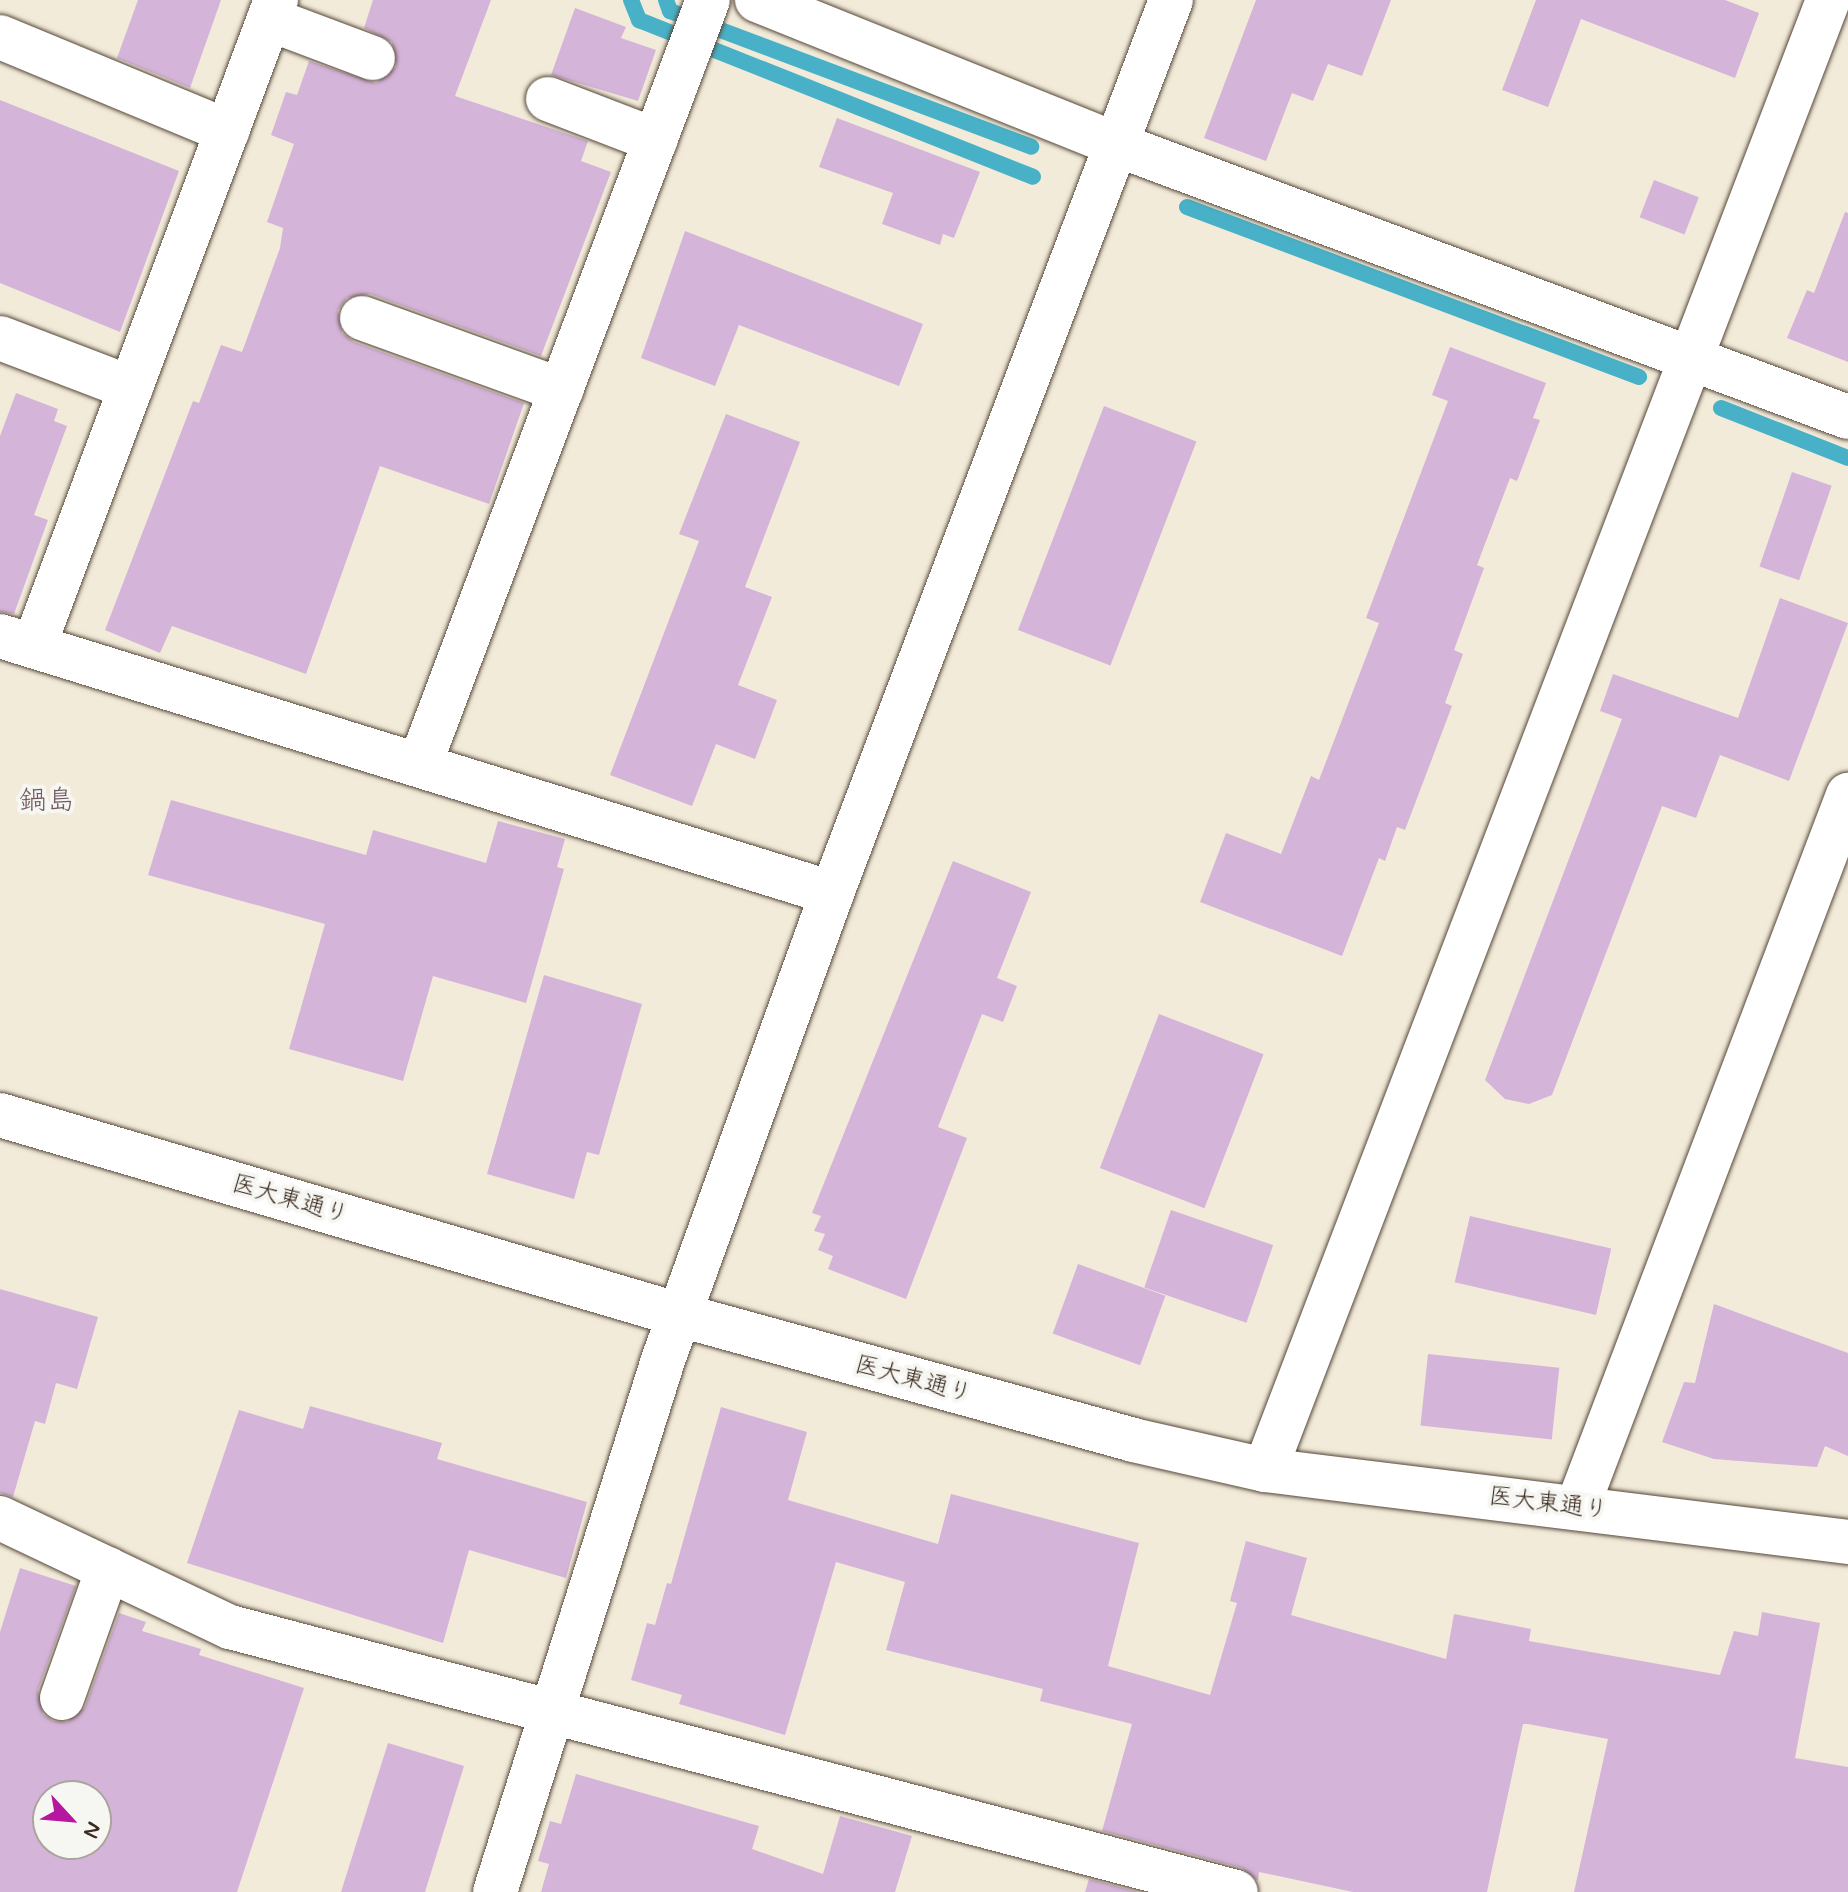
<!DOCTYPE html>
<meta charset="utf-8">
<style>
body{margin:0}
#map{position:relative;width:1848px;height:1892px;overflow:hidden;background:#f2ebd9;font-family:Mynerve,"Klee One",sans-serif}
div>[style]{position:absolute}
.stream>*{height:16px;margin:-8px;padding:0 8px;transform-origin:8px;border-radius:8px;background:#48b1c7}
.building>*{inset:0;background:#d5b4d9;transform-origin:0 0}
.roads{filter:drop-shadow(0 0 2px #56473a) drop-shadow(0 0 2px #56473a)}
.minor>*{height:44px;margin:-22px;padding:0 22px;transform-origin:22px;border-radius:22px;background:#fff}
span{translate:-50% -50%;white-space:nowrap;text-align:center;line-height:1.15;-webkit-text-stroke:8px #f6f6f2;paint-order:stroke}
.street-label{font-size:24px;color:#3b2a1e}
.quarter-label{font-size:28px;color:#715a5f}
.north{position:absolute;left:32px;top:1780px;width:80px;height:80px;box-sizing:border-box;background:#f6f6f2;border:2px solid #aba49d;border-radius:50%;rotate:116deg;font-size:22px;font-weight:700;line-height:32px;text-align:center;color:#3b2a1e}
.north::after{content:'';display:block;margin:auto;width:28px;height:36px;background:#b5179e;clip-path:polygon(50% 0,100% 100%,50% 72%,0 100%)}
</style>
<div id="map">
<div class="stream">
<div style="left:631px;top:0;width:22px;rotate:68deg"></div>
<div style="left:639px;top:20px;width:424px;rotate:21.7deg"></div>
<div style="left:666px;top:0;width:12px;rotate:70deg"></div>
<div style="left:670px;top:11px;width:386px;rotate:20.6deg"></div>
<div style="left:1187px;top:207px;width:483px;rotate:20.6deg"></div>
<div style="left:1721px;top:408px;width:136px;rotate:21.5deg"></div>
</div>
<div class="building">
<div style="clip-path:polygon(138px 0,221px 0,190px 88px,117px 58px)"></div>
<div style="clip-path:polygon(373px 0,491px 0,455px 96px,588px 141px,581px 161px,611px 172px,541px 356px,370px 294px,347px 298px,338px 310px,342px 333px,354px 342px,524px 403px,489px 504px,380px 466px,306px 674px,172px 626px,160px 653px,105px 630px,193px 401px,199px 403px,221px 345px,242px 352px,280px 248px,283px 228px,267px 222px,294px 144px,271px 135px,286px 92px,297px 95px,309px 61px,376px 83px,396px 67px,392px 42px,364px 28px)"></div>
<div style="clip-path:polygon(1256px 0,1391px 0,1362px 76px,1328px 64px,1313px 101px,1292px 93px,1266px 161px,1204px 138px)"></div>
<div style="clip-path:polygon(1536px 0,1725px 0,1759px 13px,1735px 78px,1581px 19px,1548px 107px,1502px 90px)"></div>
<div style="clip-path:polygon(575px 8px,626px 27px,621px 38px,656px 50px,638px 101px,551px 75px)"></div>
<div style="clip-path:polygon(0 100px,179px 171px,120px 332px,0 283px)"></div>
<div style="clip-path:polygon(837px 118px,980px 172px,954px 238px,943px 234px,940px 245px,882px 224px,893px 193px,819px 167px)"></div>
<div style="left:1654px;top:180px;width:48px;height:40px;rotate:21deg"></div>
<div style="clip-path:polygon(1845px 212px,1848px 213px,1848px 362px,1787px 338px,1807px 290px,1814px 293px)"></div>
<div style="clip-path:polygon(685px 231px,923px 324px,899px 386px,739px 325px,715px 386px,641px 358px)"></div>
<div style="clip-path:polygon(1450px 347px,1546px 383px,1533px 418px,1540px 420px,1517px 481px,1510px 478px,1477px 565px,1484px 568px,1454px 650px,1463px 654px,1445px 703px,1452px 706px,1405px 830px,1397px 827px,1385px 861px,1379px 858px,1342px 956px,1200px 902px,1226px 833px,1281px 854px,1311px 776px,1319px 780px,1379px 623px,1366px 618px,1448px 401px,1432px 395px)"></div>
<div style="clip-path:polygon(16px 393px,58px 409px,54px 421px,67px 426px,34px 515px,48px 520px,14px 614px,0 612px,0 436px)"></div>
<div style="left:1104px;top:406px;width:99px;height:240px;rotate:21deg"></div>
<div style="clip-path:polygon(726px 414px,800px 442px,745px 587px,772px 597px,738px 685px,777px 700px,755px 759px,716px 744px,692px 806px,610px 775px,699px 541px,679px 534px)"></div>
<div style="left:1792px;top:472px;width:42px;height:100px;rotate:19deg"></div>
<div style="clip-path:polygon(1780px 598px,1848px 623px,1789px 781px,1720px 755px,1696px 818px,1662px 806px,1552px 1095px,1529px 1104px,1505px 1099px,1485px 1080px,1622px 719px,1600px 711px,1613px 674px,1738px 718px)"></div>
<div style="clip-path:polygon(171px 800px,366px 855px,373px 830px,486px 863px,498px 821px,565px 839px,557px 867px,564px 869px,526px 1003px,433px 976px,403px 1081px,289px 1049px,325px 924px,148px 875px)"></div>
<div style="clip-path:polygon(953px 861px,1031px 892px,997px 978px,1017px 986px,1003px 1022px,982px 1014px,938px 1127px,967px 1138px,906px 1299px,828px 1269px,833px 1256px,818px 1250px,825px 1234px,814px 1231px,821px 1216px,812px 1213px)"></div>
<div style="clip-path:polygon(544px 975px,642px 1004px,599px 1155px,587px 1152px,574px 1199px,487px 1174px)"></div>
<div style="left:1159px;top:1014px;width:112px;height:165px;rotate:21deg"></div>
<div style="left:1171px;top:1210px;width:108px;height:82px;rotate:19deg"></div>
<div style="left:1470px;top:1216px;width:145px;height:68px;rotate:13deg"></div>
<div style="left:1078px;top:1264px;width:93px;height:74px;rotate:20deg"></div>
<div style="clip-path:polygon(0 1289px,98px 1317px,77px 1389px,56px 1383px,45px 1424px,35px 1421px,13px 1497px,0 1493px)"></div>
<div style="clip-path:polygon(1714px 1304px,1848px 1353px,1848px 1456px,1825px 1446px,1817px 1467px,1714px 1459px,1662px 1442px,1684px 1382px,1695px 1383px)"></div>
<div style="left:1428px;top:1354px;width:132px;height:72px;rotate:6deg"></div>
<div style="clip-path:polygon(310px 1406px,442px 1443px,437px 1459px,587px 1502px,566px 1578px,469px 1550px,443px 1643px,187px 1563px,239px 1410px,303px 1429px)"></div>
<div style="clip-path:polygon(721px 1407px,807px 1432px,788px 1500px,938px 1544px,951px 1494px,1139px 1543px,1108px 1666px,1210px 1695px,1237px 1603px,1230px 1601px,1246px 1541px,1307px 1558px,1291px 1615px,1446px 1659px,1454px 1614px,1531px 1629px,1529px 1641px,1720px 1675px,1734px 1631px,1758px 1636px,1762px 1612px,1820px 1623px,1795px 1758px,1848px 1767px,1848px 1892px,1574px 1892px,1608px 1739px,1528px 1724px,1523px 1724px,1487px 1892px,1353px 1892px,1259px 1872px,1258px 1881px,1242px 1868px,1102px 1831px,1132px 1724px,1040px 1701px,1043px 1689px,886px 1650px,905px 1582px,836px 1562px,785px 1735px,679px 1704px,682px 1695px,631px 1680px,647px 1623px,655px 1625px,667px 1583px,671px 1584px)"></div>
<div style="clip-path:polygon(evenodd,20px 1568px,76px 1586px,38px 1690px,43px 1714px,53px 1721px,67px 1722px,85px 1707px,119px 1613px,146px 1622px,142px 1631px,201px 1649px,199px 1655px,304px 1688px,237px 1892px,0 1892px,0 1632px,20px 1568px,48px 1796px,96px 1796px,96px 1844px,48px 1844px,48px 1796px)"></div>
<div style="clip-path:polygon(388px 1743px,464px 1766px,425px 1892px,341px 1892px)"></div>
<div style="clip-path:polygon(576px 1774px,759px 1826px,752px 1849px,823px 1874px,840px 1816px,912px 1836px,895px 1892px,541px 1892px,549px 1864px,538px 1861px,550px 1821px,561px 1824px)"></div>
<div style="clip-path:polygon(1089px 1879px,1138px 1892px,1085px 1892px)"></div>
</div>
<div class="roads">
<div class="minor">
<div style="left:757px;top:0;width:386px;rotate:21.9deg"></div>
<div style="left:1115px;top:144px;width:782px;rotate:20.43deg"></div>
<div style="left:269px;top:19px;width:111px;rotate:20.6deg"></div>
<div style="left:0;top:37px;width:246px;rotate:22.5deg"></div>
<div style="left:548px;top:99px;width:115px;rotate:21deg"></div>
<div style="left:362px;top:318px;width:212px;rotate:19.9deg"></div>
<div style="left:0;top:338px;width:140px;rotate:20.9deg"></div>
<div style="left:0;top:636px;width:871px;rotate:17.17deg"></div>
<div style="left:34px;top:646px;width:690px;rotate:-69.46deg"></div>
<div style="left:420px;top:764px;width:816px;rotate:-69.35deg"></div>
<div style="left:0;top:1115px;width:709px;rotate:16.39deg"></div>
<div style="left:680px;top:1315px;width:470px;rotate:15.4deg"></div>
<div style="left:1133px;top:1440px;width:135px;rotate:12.8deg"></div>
<div style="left:1265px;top:1470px;width:587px;rotate:7.04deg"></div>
<div style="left:1265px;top:1470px;width:1574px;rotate:-69.04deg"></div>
<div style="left:1577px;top:1508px;width:763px;rotate:-69.19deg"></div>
<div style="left:0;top:1518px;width:255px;rotate:25.4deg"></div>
<div style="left:230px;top:1627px;width:1040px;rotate:14.76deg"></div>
<div style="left:62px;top:1698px;width:137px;rotate:-70.4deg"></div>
<div style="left:495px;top:1892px;width:558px;rotate:-72.47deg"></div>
<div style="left:663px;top:1360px;width:497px;rotate:-70.1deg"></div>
<div style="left:832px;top:893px;width:955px;rotate:-69.21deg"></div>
</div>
</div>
<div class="street-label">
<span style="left:290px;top:1200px;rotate:16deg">医大東通り</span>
<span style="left:913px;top:1380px;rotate:15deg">医大東通り</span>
<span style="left:1548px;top:1504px;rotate:7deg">医大東通り</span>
</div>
<div class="quarter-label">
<span style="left:47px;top:802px">鍋島</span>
</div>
<div class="north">N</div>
</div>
